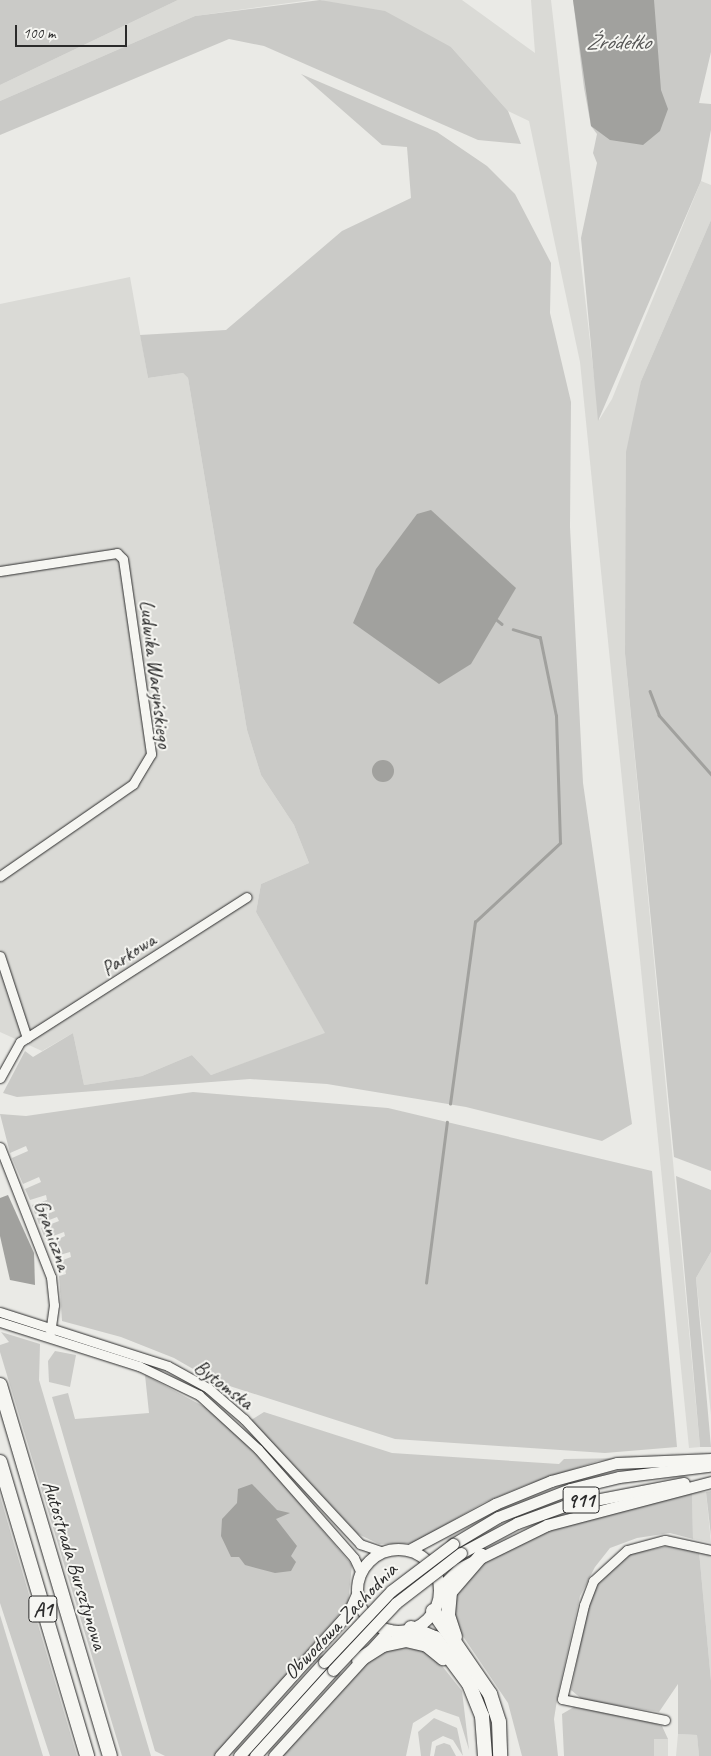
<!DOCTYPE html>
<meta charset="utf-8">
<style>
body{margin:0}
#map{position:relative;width:711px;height:1756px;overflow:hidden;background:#eaeae6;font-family:Caveat,sans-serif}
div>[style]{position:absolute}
.built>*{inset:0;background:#dadad6;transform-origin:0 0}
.green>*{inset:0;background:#cacac7}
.water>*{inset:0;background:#a1a19e}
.round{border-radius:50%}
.stream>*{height:2.5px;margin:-1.25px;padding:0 1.25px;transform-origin:1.25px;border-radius:1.25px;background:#a1a19e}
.roads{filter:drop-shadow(0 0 1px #2b2b2b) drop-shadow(0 0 1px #2b2b2b)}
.minor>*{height:9px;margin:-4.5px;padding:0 4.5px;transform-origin:4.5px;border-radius:4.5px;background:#f6f6f2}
.major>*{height:11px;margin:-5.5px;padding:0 5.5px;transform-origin:5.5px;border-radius:5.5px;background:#f6f6f2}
.major>.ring{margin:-5.5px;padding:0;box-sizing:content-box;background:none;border:11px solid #f6f6f2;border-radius:50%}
.highway>*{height:14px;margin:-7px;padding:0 7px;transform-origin:7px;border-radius:7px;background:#f6f6f2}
.bridges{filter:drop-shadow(0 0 1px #2b2b2b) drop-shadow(0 0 1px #2b2b2b)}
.major-bridge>*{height:11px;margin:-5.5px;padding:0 5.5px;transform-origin:5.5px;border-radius:5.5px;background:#f6f6f2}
span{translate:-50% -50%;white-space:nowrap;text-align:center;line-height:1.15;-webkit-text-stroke:4px #f6f6f2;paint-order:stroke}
.shield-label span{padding:1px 4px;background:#f6f6f2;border:1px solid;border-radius:4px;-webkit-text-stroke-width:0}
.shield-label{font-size:20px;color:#2b2b2b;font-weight:700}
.street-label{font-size:21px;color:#2b2b2b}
.water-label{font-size:22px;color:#545453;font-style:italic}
.scale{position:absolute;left:15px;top:25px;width:112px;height:22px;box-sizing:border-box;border:2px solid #2b2b2b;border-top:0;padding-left:6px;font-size:15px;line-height:18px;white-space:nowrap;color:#2b2b2b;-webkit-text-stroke:4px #f6f6f2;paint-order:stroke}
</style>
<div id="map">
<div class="built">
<div style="clip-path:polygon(178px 0,311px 0,195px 16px,0 101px,0 85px)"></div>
<div style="clip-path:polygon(321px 0,462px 0,535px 53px,531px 0,551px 0,599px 420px,612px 399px,701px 181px,711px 185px,711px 220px,641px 381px,625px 654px,700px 1447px,689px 1448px,580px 362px,529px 121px,508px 111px,451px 47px)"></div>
<div style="clip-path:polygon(130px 277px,148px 378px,183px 373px,188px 378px,247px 730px,261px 775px,294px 825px,309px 863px,261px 884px,256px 912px,326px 1034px,211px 1075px,192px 1055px,142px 1076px,84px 1085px,73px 1033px,42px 1051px,0 1032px,0 304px)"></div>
<div style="clip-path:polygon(711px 1252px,711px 1415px,696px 1278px)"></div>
<div style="clip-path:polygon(692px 1492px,706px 1492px,711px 1543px,693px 1539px)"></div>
<div style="clip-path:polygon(699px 1551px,711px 1554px,711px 1681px)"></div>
<div style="clip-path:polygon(678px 1734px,697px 1735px,699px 1756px,676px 1756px)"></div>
<div style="left:653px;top:1739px;width:15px;height:17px"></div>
</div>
<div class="green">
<div style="clip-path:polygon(0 0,178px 0,0 85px)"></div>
<div style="clip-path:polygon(320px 0,385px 11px,451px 47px,508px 111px,521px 144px,478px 140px,264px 46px,229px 39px,0 135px,0 101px,195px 16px)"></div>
<div style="clip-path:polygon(573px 0,711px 0,711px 52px,699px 103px,711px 104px,711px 130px,701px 181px,598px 421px,581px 238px,597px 163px,593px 153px,597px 134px,591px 126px,584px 88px)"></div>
<div style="clip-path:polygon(301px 74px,437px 132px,487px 166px,515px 194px,551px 263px,550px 313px,571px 402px,570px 527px,583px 783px,632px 1124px,602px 1141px,466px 1107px,327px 1084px,250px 1079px,17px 1097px,3px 1093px,25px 1051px,33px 1057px,73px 1033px,84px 1085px,142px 1076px,192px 1055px,211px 1075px,325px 1033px,256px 912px,261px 884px,309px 863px,294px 825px,261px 775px,247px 730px,188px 378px,183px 373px,148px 378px,140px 335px,226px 330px,342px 231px,411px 198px,407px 147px,382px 145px)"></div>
<div style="clip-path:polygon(711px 220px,711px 1171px,674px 1157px,625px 654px,626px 452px,641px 381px)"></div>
<div style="clip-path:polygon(193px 1092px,388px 1108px,652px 1171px,677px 1447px,605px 1453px,395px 1439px,214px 1381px,174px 1358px,121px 1337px,62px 1321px,59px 1276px,66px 1274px,64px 1264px,55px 1263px,71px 1257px,70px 1252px,53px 1257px,48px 1244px,65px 1236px,64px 1232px,45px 1239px,41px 1228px,59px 1221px,57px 1217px,39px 1224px,37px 1218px,55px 1211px,53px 1207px,35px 1214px,32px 1205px,47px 1200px,46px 1195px,30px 1200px,25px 1189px,41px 1182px,39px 1177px,23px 1184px,12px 1158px,28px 1151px,26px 1146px,10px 1153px,0 1114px,26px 1116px)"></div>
<div style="clip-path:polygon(676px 1176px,711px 1190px,711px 1252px,696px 1278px,711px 1447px,700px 1447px)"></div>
<div style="clip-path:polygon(1px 1332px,40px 1344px,39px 1380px,151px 1756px,122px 1756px,0 1352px,0 1345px,9px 1342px)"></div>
<div style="clip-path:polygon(55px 1351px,76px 1355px,70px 1387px,49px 1382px,48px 1361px)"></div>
<div style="clip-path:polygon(145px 1375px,214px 1412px,266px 1464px,352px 1565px,348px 1604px,216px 1756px,165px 1756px,155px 1751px,52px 1397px,68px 1393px,75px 1419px,149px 1413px)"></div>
<div style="clip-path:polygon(264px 1412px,392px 1453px,559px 1464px,564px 1459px,628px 1458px,598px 1461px,526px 1485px,483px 1503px,414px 1543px,379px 1544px,358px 1534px,251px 1420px)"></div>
<div style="clip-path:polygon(711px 1491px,711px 1536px,706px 1492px)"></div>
<div style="clip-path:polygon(692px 1492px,693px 1539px,670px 1533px,637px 1538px,610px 1548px,595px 1567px,580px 1596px,558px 1694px,554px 1719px,558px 1756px,522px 1756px,508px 1703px,454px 1623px,454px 1594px,484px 1561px,544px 1532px)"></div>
<div style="clip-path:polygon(0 1496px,14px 1544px,77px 1756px,50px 1756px,0 1603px)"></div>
<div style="clip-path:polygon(668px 1546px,699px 1551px,711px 1681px,711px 1756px,699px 1756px,697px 1735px,678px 1734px,678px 1684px,659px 1712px,583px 1700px,571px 1690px,589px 1603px,599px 1582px,629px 1554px)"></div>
<div style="clip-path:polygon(0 1615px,43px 1756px,0 1756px)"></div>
<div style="clip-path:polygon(404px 1646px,431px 1652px,462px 1691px,469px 1750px,459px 1717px,436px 1709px,413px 1723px,406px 1756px,281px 1756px,371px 1657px,386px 1648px)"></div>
<div style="clip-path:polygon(574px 1707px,653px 1723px,662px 1726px,668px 1739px,654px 1739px,654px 1756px,564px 1756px,562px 1714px)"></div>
<div style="clip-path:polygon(434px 1718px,457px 1728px,463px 1756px,453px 1740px,443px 1736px,432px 1742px,430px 1756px,421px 1756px,418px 1732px)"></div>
<div style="clip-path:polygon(444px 1743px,450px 1745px,456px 1756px,434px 1756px,436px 1746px)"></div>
</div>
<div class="water">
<div style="clip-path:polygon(573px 0,654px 0,661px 90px,668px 109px,660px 131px,643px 145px,610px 140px,591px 126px)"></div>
<div style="clip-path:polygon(431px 510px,516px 588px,471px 664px,439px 684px,353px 623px,376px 569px,417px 514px)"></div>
<div class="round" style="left:372px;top:760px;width:22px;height:22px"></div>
<div style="clip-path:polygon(8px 1195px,34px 1253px,35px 1285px,10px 1280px,0 1236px,0 1198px)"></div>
<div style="clip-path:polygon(252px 1484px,277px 1510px,290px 1513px,276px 1519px,297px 1546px,291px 1556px,296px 1562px,291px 1571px,275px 1573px,245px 1565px,239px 1557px,231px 1557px,221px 1536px,222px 1519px,237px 1503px,238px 1489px)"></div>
</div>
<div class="stream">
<div style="left:497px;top:620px;width:6px;rotate:39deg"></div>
<div style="left:650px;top:691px;width:26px;rotate:69deg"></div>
<div style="left:659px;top:715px;width:79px;rotate:48.6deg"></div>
<div style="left:450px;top:1104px;width:184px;rotate:-82.2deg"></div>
<div style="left:475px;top:922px;width:116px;rotate:-42.9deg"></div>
<div style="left:560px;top:843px;width:127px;rotate:-91.8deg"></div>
<div style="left:556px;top:716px;width:80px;rotate:-101.6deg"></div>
<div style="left:540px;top:638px;width:28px;rotate:-163deg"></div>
<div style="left:426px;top:1283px;width:162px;rotate:-82.6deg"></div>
</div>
<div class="roads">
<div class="minor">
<div style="left:0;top:571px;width:118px;rotate:-8.7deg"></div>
<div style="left:117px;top:553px;width:8px;rotate:45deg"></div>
<div style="left:123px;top:559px;width:197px;rotate:81.8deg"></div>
<div style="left:151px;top:754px;width:35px;rotate:121deg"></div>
<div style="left:133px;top:784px;width:162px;rotate:145.3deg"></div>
<div style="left:0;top:956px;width:86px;rotate:71.8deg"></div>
<div style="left:0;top:1078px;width:41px;rotate:-60.9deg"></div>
<div style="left:20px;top:1042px;width:269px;rotate:-32.6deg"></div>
<div style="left:0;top:1147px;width:140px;rotate:68.6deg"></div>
<div style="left:51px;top:1277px;width:28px;rotate:84deg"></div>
<div style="left:54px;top:1305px;width:28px;rotate:98deg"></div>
<div style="left:0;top:1312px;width:176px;rotate:17.8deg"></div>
<div style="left:168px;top:1366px;width:46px;rotate:28.8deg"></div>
<div style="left:208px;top:1388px;width:48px;rotate:40.7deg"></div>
<div style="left:244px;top:1419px;width:171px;rotate:47.1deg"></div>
<div style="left:360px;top:1544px;width:24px;rotate:19deg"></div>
<div style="left:0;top:1322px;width:146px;rotate:17.6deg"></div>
<div style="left:139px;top:1366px;width:67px;rotate:25.8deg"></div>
<div style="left:199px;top:1395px;width:80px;rotate:42.5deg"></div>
<div style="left:258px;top:1449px;width:145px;rotate:48.6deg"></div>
<div style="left:354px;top:1558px;width:17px;rotate:65deg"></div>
<div style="left:665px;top:1720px;width:105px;rotate:-168.5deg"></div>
<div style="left:562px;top:1699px;width:97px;rotate:-76.8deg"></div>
<div style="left:584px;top:1605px;width:26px;rotate:-69deg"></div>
<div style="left:593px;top:1581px;width:46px;rotate:-42.4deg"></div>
<div style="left:627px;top:1550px;width:39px;rotate:-15deg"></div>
<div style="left:665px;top:1540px;width:47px;rotate:12.3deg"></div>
</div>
<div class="major">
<div style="left:453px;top:1544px;width:52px;rotate:-31deg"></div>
<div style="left:498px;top:1517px;width:77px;rotate:-21.3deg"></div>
<div style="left:570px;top:1489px;width:50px;rotate:-13.8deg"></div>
<div style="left:619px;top:1477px;width:91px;rotate:-7deg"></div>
<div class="ring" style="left:357px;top:1549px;width:71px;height:71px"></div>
<div style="left:409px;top:1550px;width:98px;rotate:-28.1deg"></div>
<div style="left:495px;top:1504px;width:61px;rotate:-22.3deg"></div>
<div style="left:551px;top:1481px;width:68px;rotate:-15.3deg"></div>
<div style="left:617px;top:1463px;width:94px;rotate:-2.4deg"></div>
<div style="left:461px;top:1553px;width:64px;rotate:-28.2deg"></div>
<div style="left:517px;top:1523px;width:50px;rotate:-19.9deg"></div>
<div style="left:564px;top:1506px;width:122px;rotate:-10.9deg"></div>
<div style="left:439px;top:1589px;width:28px;rotate:-46deg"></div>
<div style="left:458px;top:1569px;width:99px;rotate:-26.3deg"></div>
<div style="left:547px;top:1525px;width:170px;rotate:-14.7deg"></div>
<div style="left:220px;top:1756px;width:193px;rotate:-48.1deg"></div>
<div style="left:349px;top:1612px;width:20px;rotate:-66deg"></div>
<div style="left:239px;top:1756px;width:127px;rotate:-47.9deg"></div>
<div style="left:255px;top:1756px;width:116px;rotate:-47.8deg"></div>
<div style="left:274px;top:1756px;width:171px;rotate:-47.6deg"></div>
</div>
<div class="highway">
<div style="left:0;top:1385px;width:387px;rotate:73.5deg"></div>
<div style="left:0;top:1462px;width:307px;rotate:73.5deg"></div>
<div style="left:433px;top:1611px;width:101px;rotate:55.5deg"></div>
<div style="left:490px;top:1694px;width:29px;rotate:72deg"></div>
<div style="left:499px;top:1722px;width:34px;rotate:88deg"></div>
<div style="left:411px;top:1628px;width:26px;rotate:23deg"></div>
<div style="left:435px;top:1638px;width:57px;rotate:53.5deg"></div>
<div style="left:469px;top:1684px;width:35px;rotate:68deg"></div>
<div style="left:482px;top:1716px;width:40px;rotate:85.7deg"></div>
<div style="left:455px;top:1637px;width:23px;rotate:-108deg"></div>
<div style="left:448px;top:1615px;width:23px;rotate:-85deg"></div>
<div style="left:450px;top:1592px;width:48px;rotate:-49.3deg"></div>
<div style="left:359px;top:1660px;width:28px;rotate:-32deg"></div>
<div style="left:383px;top:1645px;width:24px;rotate:-12deg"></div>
<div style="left:406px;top:1640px;width:22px;rotate:13deg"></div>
<div style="left:427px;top:1645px;width:21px;rotate:39deg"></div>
</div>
</div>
<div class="bridges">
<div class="major-bridge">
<div style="left:324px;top:1662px;width:98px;rotate:-46.7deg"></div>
<div style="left:391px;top:1591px;width:78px;rotate:-37.2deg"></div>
<div style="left:333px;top:1670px;width:92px;rotate:-46.8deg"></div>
<div style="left:396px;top:1603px;width:82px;rotate:-37.6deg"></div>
</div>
</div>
<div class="shield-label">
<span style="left:581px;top:1500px">911</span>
<span style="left:43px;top:1609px">A1</span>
</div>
<div class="street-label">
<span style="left:156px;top:674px;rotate:83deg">Ludwika Waryńskiego</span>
<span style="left:128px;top:954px;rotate:-34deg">Parkowa</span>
<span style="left:53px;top:1235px;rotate:70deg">Graniczna</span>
<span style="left:224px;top:1384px;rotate:37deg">Bytomska</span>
<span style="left:75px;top:1565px;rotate:73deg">Autostrada Bursztynowa</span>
<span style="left:340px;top:1621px;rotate:-46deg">Obwodowa Zachodnia</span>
</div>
<div class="water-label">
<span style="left:618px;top:43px">Źródełko</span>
</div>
<div class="scale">100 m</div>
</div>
